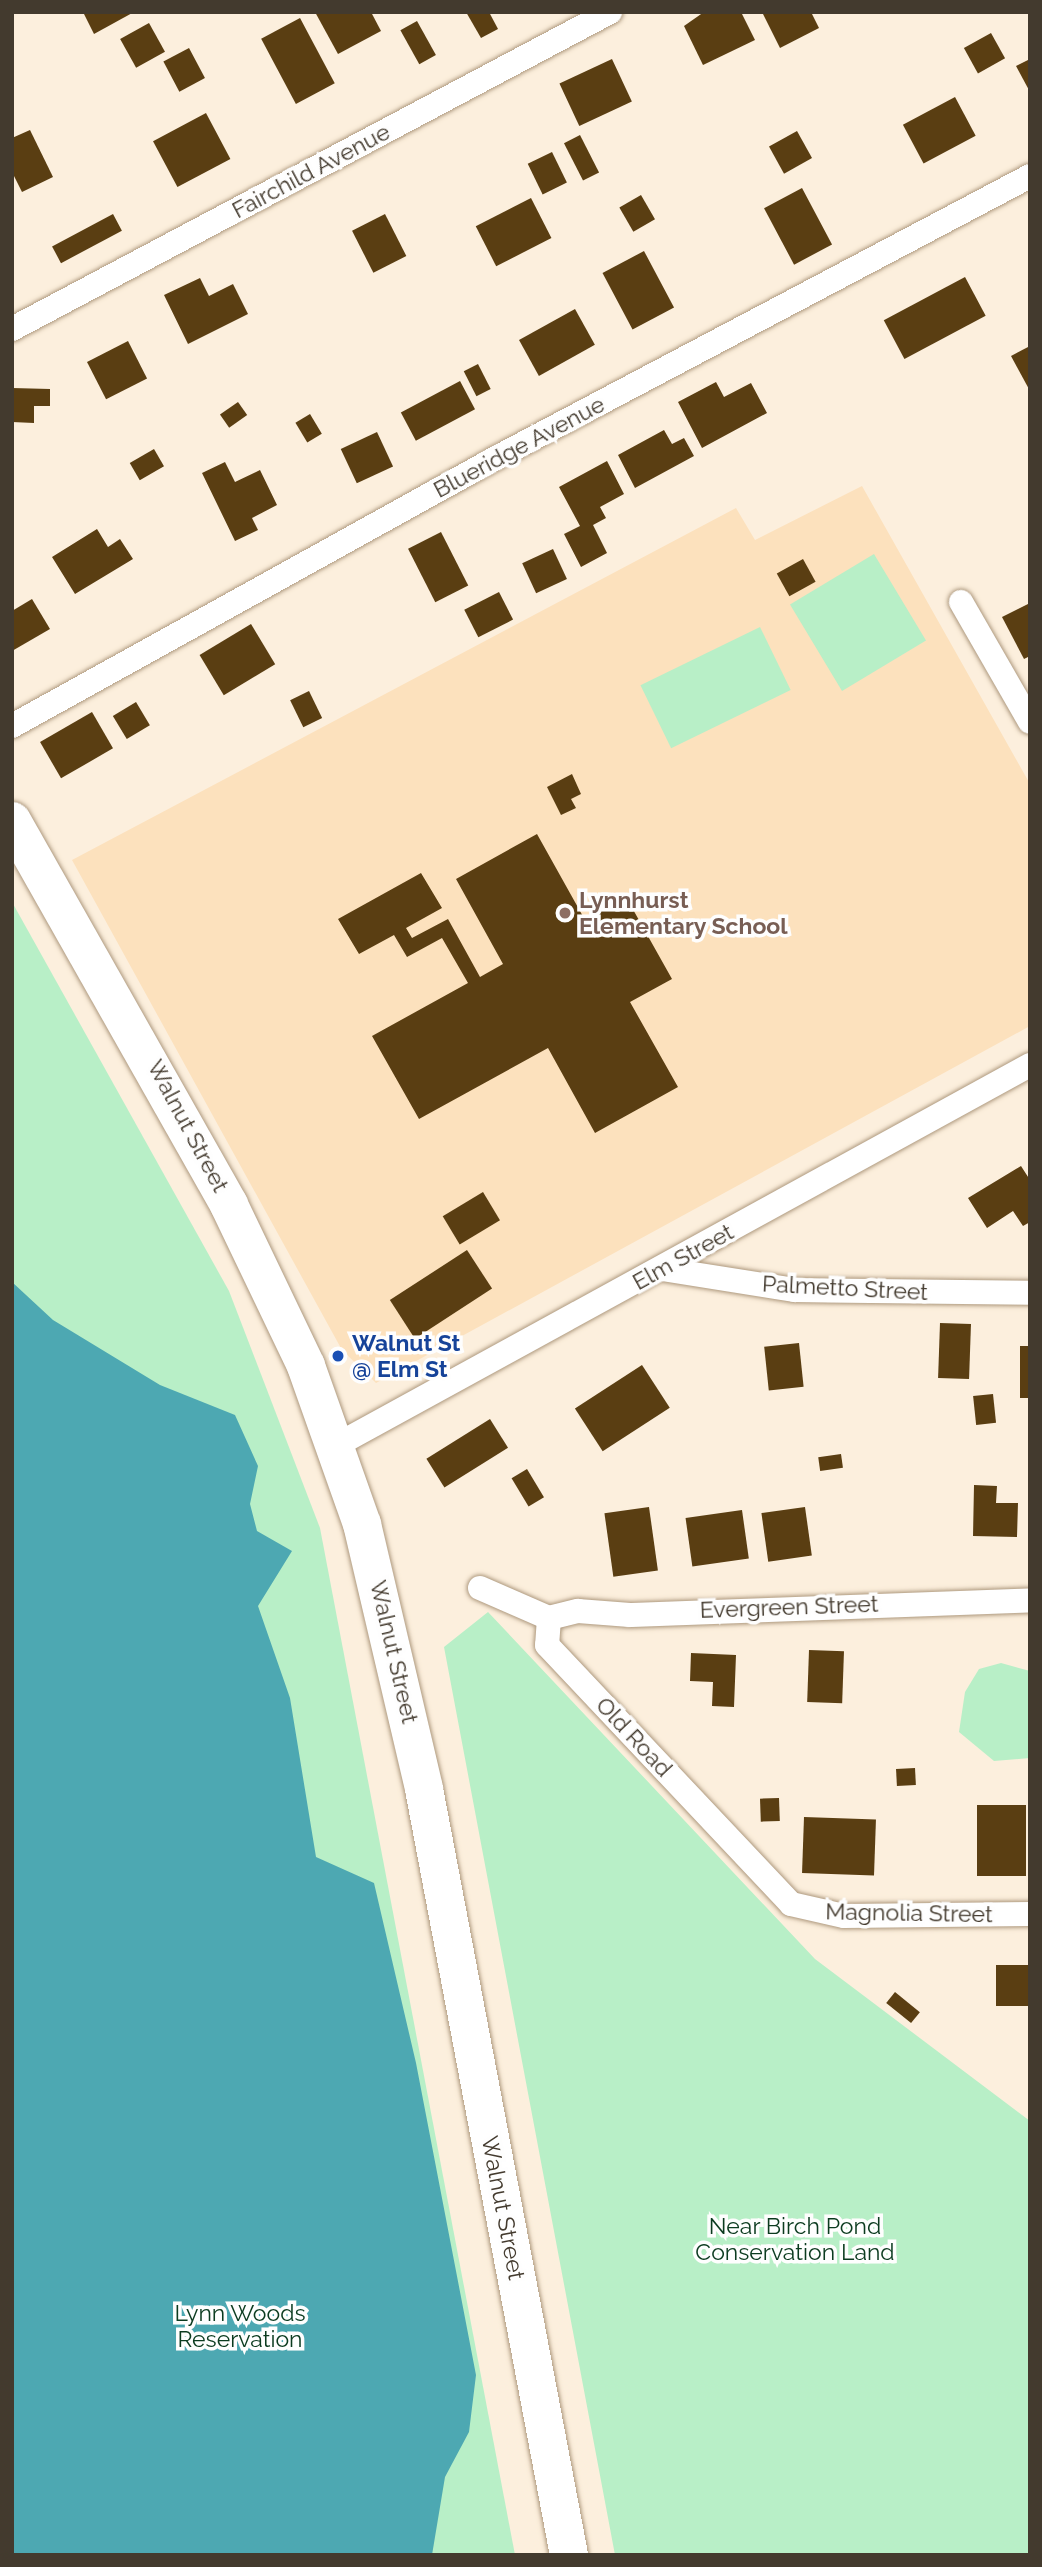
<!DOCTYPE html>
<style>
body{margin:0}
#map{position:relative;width:1042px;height:2567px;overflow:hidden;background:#fcefdd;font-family:Raleway,sans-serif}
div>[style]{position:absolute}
.built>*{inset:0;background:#fce1bd}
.green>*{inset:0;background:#b8efc7;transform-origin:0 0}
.water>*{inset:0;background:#4da8b2}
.building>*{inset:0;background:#5a3e12;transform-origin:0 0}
.roads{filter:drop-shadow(0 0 2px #ae997e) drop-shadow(0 0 2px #ae997e)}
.street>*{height:24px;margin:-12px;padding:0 12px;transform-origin:12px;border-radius:12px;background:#fff}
.primary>*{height:38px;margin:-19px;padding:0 19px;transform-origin:19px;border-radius:19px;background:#fff}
.dots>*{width:19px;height:19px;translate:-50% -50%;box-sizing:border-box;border:4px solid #fefefe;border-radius:50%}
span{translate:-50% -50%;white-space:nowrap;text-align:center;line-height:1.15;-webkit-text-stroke:7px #fefefe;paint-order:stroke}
.street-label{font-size:23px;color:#433a2e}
.education-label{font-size:23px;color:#785e54;font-weight:700}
.left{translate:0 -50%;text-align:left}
.transit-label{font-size:23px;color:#164399;font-weight:700}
.park-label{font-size:23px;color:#0b3b1f}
.frame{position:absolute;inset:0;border:14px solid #433a2e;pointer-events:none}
</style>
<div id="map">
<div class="built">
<div style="clip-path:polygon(862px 486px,1030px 784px,1030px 1026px,376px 1383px,342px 1350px,72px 860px,736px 508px,755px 540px)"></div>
</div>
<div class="green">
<div style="left:874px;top:554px;width:101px;height:98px;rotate:59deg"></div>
<div style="left:760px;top:627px;width:70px;height:133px;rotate:64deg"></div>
<div style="clip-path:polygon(12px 902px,229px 1291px,320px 1528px,515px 2555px,12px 2555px)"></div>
<div style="clip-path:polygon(488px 1612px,815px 1959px,1030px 2121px,1030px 2555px,615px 2555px,444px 1647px)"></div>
<div style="clip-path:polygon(1001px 1663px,1030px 1671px,1030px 1758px,994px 1761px,959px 1732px,965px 1692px,979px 1669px)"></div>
</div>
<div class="water">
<div style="clip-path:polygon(12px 1282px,53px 1320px,160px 1385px,235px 1415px,258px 1466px,250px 1504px,257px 1531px,292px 1551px,258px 1606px,290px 1698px,316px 1857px,374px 1883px,416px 2063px,476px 2375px,469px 2432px,445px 2477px,432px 2555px,12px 2555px)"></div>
</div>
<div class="building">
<div style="clip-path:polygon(83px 12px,134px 12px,94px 34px)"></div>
<div style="clip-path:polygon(315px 12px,371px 12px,381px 31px,338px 54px)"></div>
<div style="clip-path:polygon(466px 12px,489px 12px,498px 29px,481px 38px)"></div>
<div style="clip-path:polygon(704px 12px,741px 12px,755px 40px,703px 65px,684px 26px)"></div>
<div style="clip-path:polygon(762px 12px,811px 12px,819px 28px,780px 48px)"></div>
<div style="left:300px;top:18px;width:74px;height:44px;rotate:62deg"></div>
<div style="left:417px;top:21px;width:39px;height:19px;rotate:61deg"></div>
<div style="left:149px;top:23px;width:33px;height:33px;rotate:61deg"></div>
<div style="left:991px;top:33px;width:29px;height:31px;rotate:61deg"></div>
<div style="left:189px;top:48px;width:34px;height:29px;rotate:62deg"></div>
<div style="left:612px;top:59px;width:47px;height:58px;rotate:65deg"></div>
<div style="clip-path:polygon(1030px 59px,1030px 92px,1016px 66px)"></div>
<div style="left:955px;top:97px;width:44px;height:59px;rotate:62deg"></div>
<div style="left:206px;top:113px;width:52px;height:60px;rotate:62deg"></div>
<div style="clip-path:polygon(30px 130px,53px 177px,22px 192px,12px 172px,12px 138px)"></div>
<div style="left:797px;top:131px;width:31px;height:32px;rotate:61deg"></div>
<div style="left:580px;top:135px;width:42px;height:18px;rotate:63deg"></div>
<div style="left:552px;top:152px;width:34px;height:27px;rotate:64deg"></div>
<div style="left:802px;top:188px;width:64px;height:43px;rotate:62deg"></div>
<div style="left:641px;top:195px;width:28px;height:25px;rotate:60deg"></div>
<div style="left:531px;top:198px;width:45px;height:62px;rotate:63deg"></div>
<div style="left:113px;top:214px;width:19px;height:69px;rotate:62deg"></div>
<div style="left:385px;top:214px;width:47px;height:37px;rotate:63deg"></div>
<div style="left:644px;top:251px;width:64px;height:47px;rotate:62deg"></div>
<div style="left:965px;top:277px;width:44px;height:92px;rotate:62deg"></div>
<div style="clip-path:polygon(200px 278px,209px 296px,233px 284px,248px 314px,188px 344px,164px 295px)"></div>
<div style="left:575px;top:309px;width:41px;height:64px;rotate:61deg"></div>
<div style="left:128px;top:341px;width:42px;height:46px;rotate:63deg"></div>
<div style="clip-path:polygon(1030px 346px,1030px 391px,1011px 356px)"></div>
<div style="left:478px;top:364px;width:28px;height:16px;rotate:63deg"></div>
<div style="left:460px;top:381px;width:32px;height:67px;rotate:62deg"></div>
<div style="clip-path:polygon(716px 382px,724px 397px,751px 383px,767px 413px,702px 448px,678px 402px)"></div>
<div style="clip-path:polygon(12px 388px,50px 389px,50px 406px,34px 406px,34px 423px,12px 422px)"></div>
<div style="left:238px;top:402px;width:16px;height:22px;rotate:55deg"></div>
<div style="left:310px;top:414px;width:23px;height:17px;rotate:59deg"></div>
<div style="clip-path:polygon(664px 430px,672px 444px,684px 438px,694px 456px,635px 488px,618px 455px)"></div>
<div style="left:377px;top:432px;width:38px;height:40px;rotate:65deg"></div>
<div style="left:154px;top:449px;width:20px;height:28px;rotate:60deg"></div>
<div style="clip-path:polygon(607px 461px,624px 494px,600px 507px,606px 518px,593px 525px,607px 553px,581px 567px,564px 534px,580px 526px,559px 487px)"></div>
<div style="clip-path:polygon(225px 462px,235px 482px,260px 470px,277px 505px,252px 518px,258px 530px,235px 541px,202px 473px)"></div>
<div style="clip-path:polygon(97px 529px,108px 547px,120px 539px,133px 559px,75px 594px,52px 557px)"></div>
<div style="left:441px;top:532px;width:60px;height:37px;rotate:63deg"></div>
<div style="left:553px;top:549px;width:33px;height:34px;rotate:65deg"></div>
<div style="left:803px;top:559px;width:26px;height:30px;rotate:61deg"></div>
<div style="left:499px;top:592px;width:31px;height:39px;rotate:63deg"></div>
<div style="clip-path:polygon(32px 599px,50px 629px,12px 651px,12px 611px)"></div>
<div style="clip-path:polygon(1030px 603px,1030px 656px,1024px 659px,1002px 617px)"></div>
<div style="left:251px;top:624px;width:47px;height:60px;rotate:59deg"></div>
<div style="left:309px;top:691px;width:30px;height:21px;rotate:64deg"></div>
<div style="left:136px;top:702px;width:27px;height:27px;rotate:59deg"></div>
<div style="left:92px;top:712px;width:42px;height:60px;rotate:60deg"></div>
<div style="clip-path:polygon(572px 774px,581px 794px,571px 799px,576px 808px,561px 815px,547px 787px)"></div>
<div style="clip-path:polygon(537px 834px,585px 920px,626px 897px,672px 979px,630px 1002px,678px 1087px,595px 1133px,548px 1048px,419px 1119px,372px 1036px,468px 983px,442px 938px,407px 957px,394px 935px,359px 954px,338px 919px,421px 873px,442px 908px,406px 928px,412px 938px,448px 919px,480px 977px,503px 964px,456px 879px)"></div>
<div style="clip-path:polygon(1021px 1166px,1030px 1180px,1030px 1222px,1023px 1226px,1013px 1211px,987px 1228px,968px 1198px)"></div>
<div style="left:483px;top:1192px;width:33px;height:47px;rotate:59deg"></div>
<div style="left:467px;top:1250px;width:46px;height:92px;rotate:57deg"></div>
<div style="left:940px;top:1323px;width:31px;height:55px;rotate:2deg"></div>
<div style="left:799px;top:1343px;width:44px;height:35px;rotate:84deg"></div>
<div style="left:1020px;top:1346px;width:10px;height:52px"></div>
<div style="left:642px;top:1365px;width:51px;height:80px;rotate:57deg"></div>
<div style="left:993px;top:1394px;width:29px;height:20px;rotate:84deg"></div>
<div style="left:490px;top:1419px;width:34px;height:75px;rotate:58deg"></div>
<div style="left:841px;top:1454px;width:14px;height:23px;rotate:82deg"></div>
<div style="left:527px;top:1469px;width:33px;height:18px;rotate:59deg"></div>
<div style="clip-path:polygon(974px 1485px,997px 1486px,996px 1503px,1018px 1503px,1017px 1537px,973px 1536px)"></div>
<div style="left:649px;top:1507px;width:64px;height:45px;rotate:82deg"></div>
<div style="left:805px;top:1507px;width:49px;height:44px;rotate:82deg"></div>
<div style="left:742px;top:1510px;width:49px;height:57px;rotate:82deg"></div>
<div style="left:809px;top:1650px;width:35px;height:52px;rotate:2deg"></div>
<div style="clip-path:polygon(691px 1653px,736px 1655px,734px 1707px,712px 1706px,713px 1682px,690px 1681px)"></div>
<div style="left:915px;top:1768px;width:17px;height:19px;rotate:87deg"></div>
<div style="left:779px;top:1798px;width:23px;height:19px;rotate:88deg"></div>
<div style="left:977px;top:1805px;width:49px;height:71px"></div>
<div style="left:804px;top:1817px;width:72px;height:56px;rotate:2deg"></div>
<div style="left:996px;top:1965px;width:34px;height:41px"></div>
<div style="left:895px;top:1992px;width:32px;height:14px;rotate:39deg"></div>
</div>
<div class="roads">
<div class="street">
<div style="left:12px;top:329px;width:677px;rotate:-27.93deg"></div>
<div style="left:961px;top:602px;width:138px;rotate:60.1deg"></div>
<div style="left:12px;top:726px;width:551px;rotate:-28.98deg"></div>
<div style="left:494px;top:459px;width:606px;rotate:-27.83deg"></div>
<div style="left:662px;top:1269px;width:135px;rotate:9deg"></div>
<div style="left:795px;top:1290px;width:235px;rotate:0.7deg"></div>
<div style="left:335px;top:1446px;width:793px;rotate:-28.73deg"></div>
<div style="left:480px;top:1588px;width:75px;rotate:23.5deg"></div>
<div style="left:549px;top:1618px;width:27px;rotate:94deg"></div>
<div style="left:547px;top:1645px;width:356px;rotate:46.7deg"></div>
<div style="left:791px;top:1904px;width:54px;rotate:12.8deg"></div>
<div style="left:844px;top:1916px;width:186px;rotate:-0.6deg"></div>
<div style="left:549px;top:1618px;width:30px;rotate:-14deg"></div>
<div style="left:578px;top:1611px;width:52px;rotate:4.4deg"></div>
<div style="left:630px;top:1615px;width:400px;rotate:-2.1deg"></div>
</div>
<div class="primary">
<div style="left:12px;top:821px;width:441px;rotate:60.5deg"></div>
<div style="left:229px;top:1205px;width:178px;rotate:64.4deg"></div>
<div style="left:306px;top:1366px;width:168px;rotate:70.5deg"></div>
<div style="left:362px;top:1524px;width:272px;rotate:76.8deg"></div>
<div style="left:424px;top:1789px;width:780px;rotate:79.28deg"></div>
</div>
</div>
<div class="dots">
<div style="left:565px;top:913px;background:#8d6e63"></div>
<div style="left:338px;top:1356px;background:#1a4fb4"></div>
</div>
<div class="street-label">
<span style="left:311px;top:171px;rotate:-28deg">Fairchild Avenue</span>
<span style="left:519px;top:447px;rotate:-28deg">Blueridge Avenue</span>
<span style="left:188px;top:1126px;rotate:62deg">Walnut Street</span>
<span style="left:683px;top:1257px;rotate:-29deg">Elm Street</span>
<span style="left:845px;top:1288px;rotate:3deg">Palmetto Street</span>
<span style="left:789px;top:1607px;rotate:-2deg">Evergreen Street</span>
<span style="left:394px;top:1652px;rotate:77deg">Walnut Street</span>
<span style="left:634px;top:1737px;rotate:47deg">Old Road</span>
<span style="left:909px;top:1913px;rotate:1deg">Magnolia Street</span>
<span style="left:503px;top:2208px;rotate:79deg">Walnut Street</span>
</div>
<div class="education-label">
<span class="left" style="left:579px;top:913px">Lynnhurst<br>Elementary School</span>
</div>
<div class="transit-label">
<span class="left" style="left:352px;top:1356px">Walnut St<br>@ Elm St</span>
</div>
<div class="park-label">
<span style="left:795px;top:2239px">Near Birch Pond<br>Conservation Land</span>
<span style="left:240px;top:2326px">Lynn Woods<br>Reservation</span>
</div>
<div class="frame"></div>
</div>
